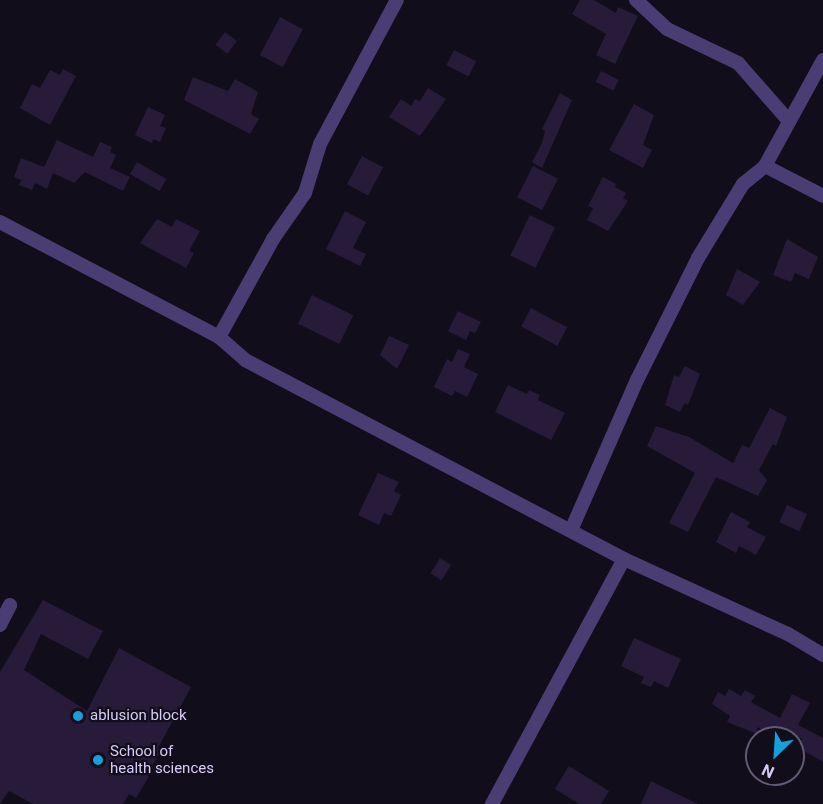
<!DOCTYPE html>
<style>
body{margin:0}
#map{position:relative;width:823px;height:804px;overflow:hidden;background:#120d1a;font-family:Roboto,sans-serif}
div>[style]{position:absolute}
.building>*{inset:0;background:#271b39;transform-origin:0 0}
.street>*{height:14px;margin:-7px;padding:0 7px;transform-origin:7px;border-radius:7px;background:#4a3d74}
.dots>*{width:16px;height:16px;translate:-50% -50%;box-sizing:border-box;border:3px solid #120d1a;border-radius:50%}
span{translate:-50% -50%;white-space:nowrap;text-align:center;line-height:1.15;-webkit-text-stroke:4.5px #120d1a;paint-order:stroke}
.poi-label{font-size:15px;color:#daccf9}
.left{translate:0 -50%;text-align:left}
.north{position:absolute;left:745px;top:726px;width:60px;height:60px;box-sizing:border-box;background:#120d1a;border:2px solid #625973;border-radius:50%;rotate:205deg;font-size:16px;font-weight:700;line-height:24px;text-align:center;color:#daccf9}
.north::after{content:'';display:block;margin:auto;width:21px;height:27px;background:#179fda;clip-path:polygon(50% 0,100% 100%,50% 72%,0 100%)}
</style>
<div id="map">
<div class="building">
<div style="clip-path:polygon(580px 0,594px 0,616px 13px,618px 7px,638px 16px,615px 64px,596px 55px,606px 34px,572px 14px)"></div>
<div style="left:280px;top:17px;width:26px;height:43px;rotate:28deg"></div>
<div style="left:225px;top:32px;width:15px;height:16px;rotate:37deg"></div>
<div style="left:454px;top:50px;width:25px;height:17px;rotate:27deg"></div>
<div style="clip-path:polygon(63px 69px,76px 76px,50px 125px,20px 108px,32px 84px,40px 88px,50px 70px,60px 75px)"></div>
<div style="left:601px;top:71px;width:20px;height:12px;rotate:27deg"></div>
<div style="clip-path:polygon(193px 77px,228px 91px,235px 79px,258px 92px,251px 114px,259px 119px,250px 134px,184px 100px)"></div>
<div style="clip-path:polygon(428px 88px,446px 99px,420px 136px,389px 117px,401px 99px,411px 106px,415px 99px,420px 101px)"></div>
<div style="clip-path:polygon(560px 93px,572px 100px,542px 168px,532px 162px,542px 143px,545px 131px,542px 129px)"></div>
<div style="clip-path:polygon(634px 104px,654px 115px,643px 145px,652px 150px,643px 168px,609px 150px)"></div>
<div style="clip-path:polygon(148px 107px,165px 115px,160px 126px,166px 128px,160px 142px,153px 139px,152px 143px,135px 135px)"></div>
<div style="clip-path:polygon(57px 140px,93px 157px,100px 142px,112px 147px,110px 152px,116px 155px,110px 168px,130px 177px,123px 191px,85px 172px,74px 183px,53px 173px,47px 189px,35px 183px,32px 190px,19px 185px,21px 180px,14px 177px,21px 158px,44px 167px)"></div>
<div style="left:362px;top:156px;width:24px;height:32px;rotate:28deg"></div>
<div style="left:137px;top:162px;width:34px;height:14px;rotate:30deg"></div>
<div style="left:533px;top:166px;width:28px;height:35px;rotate:27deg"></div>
<div style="clip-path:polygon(603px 177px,616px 184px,615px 187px,626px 193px,623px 198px,628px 201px,608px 231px,587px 220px,593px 208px,588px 206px)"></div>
<div style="clip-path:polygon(345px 211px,366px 222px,353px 248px,366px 254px,360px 266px,326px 249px)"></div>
<div style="left:530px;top:215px;width:28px;height:45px;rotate:26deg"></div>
<div style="clip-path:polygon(157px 219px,172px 227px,176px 219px,200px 231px,189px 251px,194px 253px,186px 268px,140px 243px)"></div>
<div style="clip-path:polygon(787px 239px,818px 257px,809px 279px,795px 273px,791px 282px,773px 275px)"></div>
<div style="clip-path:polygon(737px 269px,760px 282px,743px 305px,726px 295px)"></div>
<div style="left:312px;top:295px;width:46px;height:32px;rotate:26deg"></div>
<div style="left:531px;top:308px;width:41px;height:21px;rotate:28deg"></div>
<div style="clip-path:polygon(458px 311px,481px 322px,475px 333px,470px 331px,466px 340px,448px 331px)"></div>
<div style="clip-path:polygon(389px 336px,409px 345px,397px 369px,380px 355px)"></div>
<div style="clip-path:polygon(458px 349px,470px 354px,464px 367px,478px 374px,467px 397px,455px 391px,452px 396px,434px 387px,447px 359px,452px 362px)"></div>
<div style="clip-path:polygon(685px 366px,700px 374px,688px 405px,685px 403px,680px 412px,665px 405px,674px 375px,679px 377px)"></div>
<div style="clip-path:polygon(508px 385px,527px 394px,529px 390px,540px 395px,538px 400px,565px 413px,551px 440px,495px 412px)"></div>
<div style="clip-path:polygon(770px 408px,787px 417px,776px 446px,773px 444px,759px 470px,767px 480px,758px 496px,716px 477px,688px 532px,669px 523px,695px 473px,647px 446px,656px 426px,689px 437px,733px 463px,742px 445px,749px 448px)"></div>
<div style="clip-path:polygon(378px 473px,399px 482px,394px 491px,401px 495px,391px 516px,384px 513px,379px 525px,358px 515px)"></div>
<div style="left:787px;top:505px;width:22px;height:19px;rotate:24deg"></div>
<div style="clip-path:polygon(731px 512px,750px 522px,747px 527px,766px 537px,756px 555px,739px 546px,736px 553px,716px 542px)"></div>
<div style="left:440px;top:558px;width:13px;height:18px;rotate:32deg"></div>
<div style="clip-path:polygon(43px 600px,103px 631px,88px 659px,41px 634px,24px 670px,87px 711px,119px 648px,191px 687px,158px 748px,162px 750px,147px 774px,149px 776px,136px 798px,129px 794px,123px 804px,33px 804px,9px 791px,0 804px,0 672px)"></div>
<div style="clip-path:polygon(634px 638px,681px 659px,668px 688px,654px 681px,651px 687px,641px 683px,644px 677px,621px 666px)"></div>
<div style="clip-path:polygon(729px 689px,741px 696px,745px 690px,755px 696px,751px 702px,780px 718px,792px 694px,810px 703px,798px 725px,823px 738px,823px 762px,797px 747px,802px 738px,778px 738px,757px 727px,757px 734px,727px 722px,730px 716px,712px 704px,718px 692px,725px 696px)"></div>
<div style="clip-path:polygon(569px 766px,609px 791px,601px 804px,579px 804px,555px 789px)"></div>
<div style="clip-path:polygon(651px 781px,698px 804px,641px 804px)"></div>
</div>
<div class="street">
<div style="left:636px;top:0;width:42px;rotate:43.1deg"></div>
<div style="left:667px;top:29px;width:79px;rotate:25.6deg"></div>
<div style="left:738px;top:63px;width:77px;rotate:48.7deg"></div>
<div style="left:823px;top:60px;width:121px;rotate:118.7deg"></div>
<div style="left:765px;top:166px;width:65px;rotate:27.3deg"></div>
<div style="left:0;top:222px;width:247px;rotate:27.7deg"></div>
<div style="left:219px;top:337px;width:35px;rotate:41deg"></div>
<div style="left:245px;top:360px;width:428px;rotate:27.7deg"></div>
<div style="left:624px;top:559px;width:180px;rotate:24.6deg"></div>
<div style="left:788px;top:634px;width:41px;rotate:31deg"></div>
<div style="left:219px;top:337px;width:112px;rotate:-61.1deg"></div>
<div style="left:273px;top:239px;width:56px;rotate:-55.2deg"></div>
<div style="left:305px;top:193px;width:51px;rotate:-73deg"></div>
<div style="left:320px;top:144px;width:163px;rotate:-61.9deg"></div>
<div style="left:572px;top:528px;width:162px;rotate:-66.3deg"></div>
<div style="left:637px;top:380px;width:136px;rotate:-63.4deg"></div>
<div style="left:698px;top:258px;width:87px;rotate:-58.7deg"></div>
<div style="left:743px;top:184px;width:28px;rotate:-39deg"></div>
<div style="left:0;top:625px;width:22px;rotate:-63deg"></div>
<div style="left:10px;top:605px;width:7px;rotate:117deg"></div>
<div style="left:492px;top:804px;width:278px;rotate:-61.7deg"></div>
</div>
<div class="dots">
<div style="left:78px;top:716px;background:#179fda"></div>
<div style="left:98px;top:760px;background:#179fda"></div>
</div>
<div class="poi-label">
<span class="left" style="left:90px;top:716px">ablusion block</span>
<span class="left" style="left:110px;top:760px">School of<br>health sciences</span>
</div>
<div class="north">N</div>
</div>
